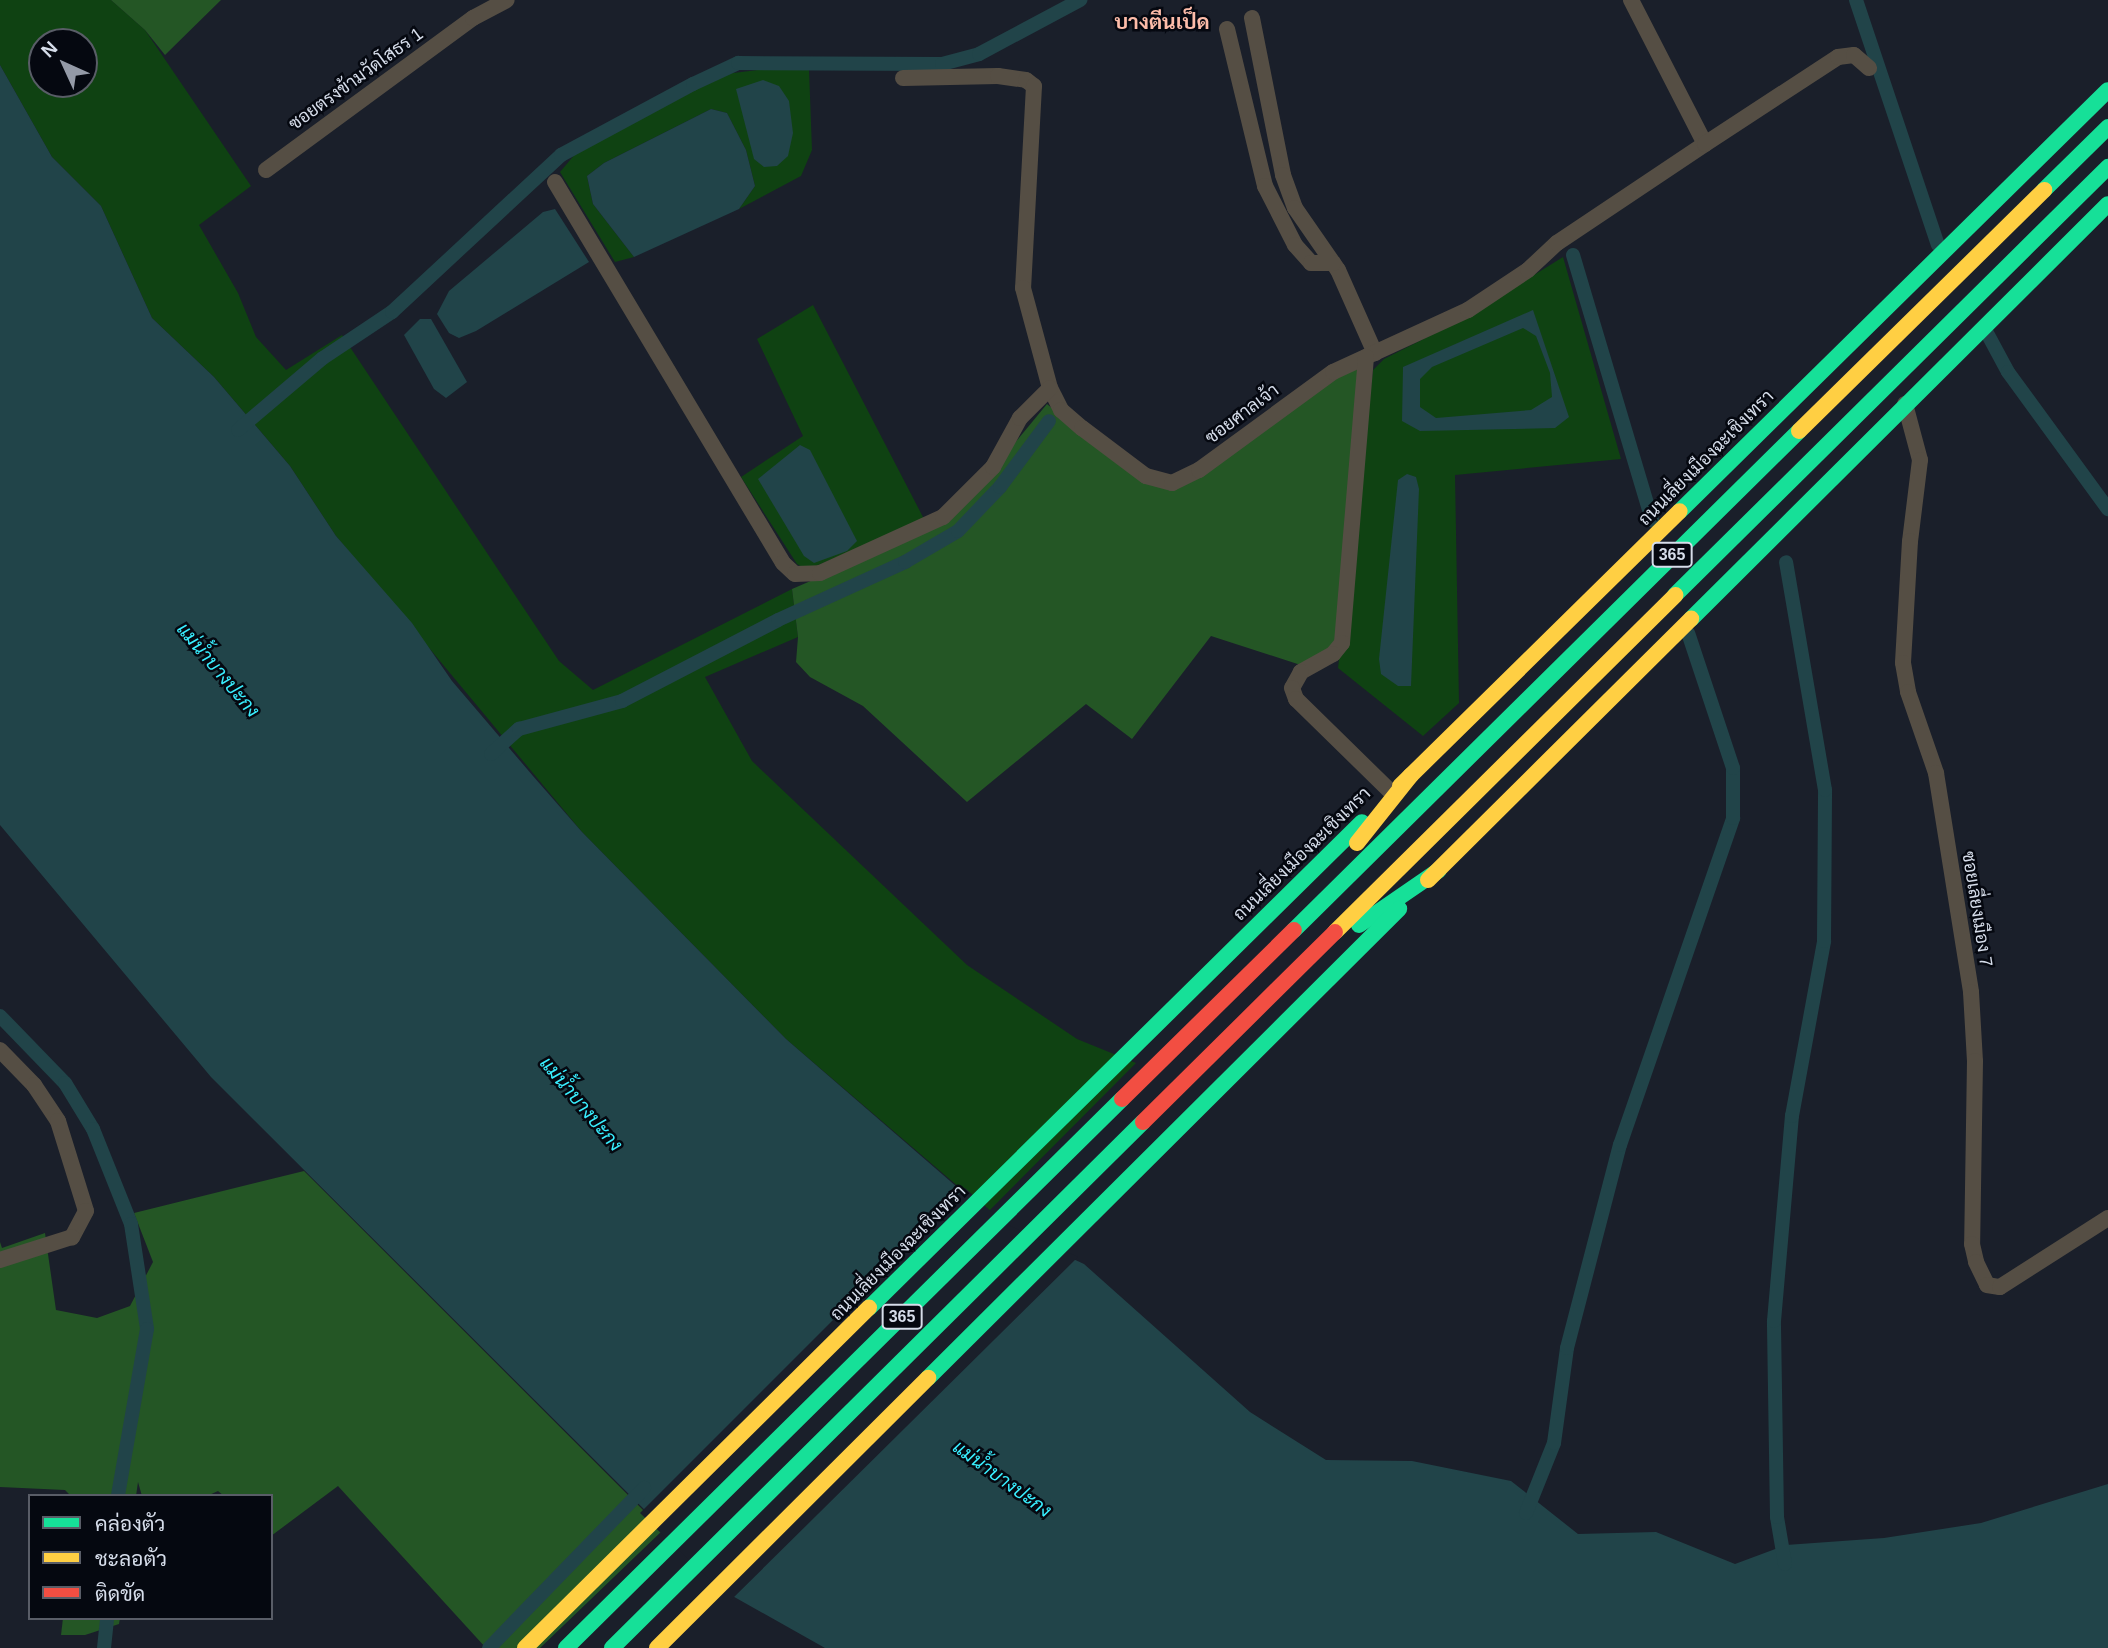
<!DOCTYPE html>
<meta charset="utf-8">
<style>
body{margin:0}
#map{position:relative;width:2108px;height:1648px;overflow:hidden;background:#1a1f2a;font-family:Arial,Sarabun,sans-serif}
div>[style]{position:absolute}
.green>*{inset:0;background:#0f4212}
.forest>*{inset:0;background:#245625}
.water>*{inset:0;background:#214449}
.pier>*{inset:0;background:#1a1f2a}
.canal>*{height:14px;margin:-7px;padding:0 7px;transform-origin:7px;border-radius:7px;background:#214449}
.street>*{height:16px;margin:-8px;padding:0 8px;transform-origin:8px;border-radius:8px;background:#554e44}
.fast>*{height:16px;margin:-8px;padding:0 8px;transform-origin:8px;border-radius:8px;background:#16e098}
.slow>*{height:16px;margin:-8px;padding:0 8px;transform-origin:8px;border-radius:8px;background:#ffcf43}
.jam>*{height:16px;margin:-8px;padding:0 8px;transform-origin:8px;border-radius:8px;background:#f24e42}
span{translate:-50% -50%;white-space:nowrap;text-align:center;line-height:1.15;-webkit-text-stroke:5px #050810;paint-order:stroke}
.shield-label span{padding:2px 5px;background:#050810;border:2px solid;border-radius:5px;-webkit-text-stroke-width:0}
.shield-label{font-size:16px;color:#d6ddea;font-weight:700}
.street-label{font-size:18px;color:#d6ddea}
.water-label{font-size:19px;color:#39efff;font-style:italic}
.quarter-label{font-size:21px;color:#fdbca9;font-weight:700}
.legend{position:absolute;left:28px;top:1494px;width:245px;height:126px;box-sizing:border-box;background:#050810;border:2px solid #595d67;margin:0;padding:9px 12px;list-style:none;font-size:21px;color:#d6ddea}
.legend li{display:flex;align-items:center;gap:14px;height:35px}
.legend b{width:35px;border:2px solid #595d67}
.north{position:absolute;left:28px;top:28px;width:70px;height:70px;box-sizing:border-box;background:#050810;border:2px solid #595d67;border-radius:50%;rotate:315deg;font-size:19px;font-weight:700;line-height:28px;text-align:center;color:#d6ddea}
.north::after{content:'';display:block;margin:auto;width:24px;height:32px;background:#949aa7;clip-path:polygon(50% 0,100% 100%,50% 72%,0 100%)}
</style>
<div id="map">
<div class="green">
<div style="clip-path:polygon(evenodd,0 0,111px 0,145px 30px,251px 186px,199px 225px,238px 293px,256px 337px,286px 370px,342px 335px,559px 661px,593px 690px,792px 589px,798px 637px,705px 677px,752px 761px,967px 965px,1077px 1039px,1136px 1063px,988px 1212px,786px 1039px,582px 832px,336px 536px,290px 466px,214px 377px,152px 318px,101px 206px,52px 157px,0 65px,0 0,42px 42px,84px 42px,84px 84px,42px 84px,42px 42px)"></div>
<div style="clip-path:polygon(774px 68px,809px 69px,812px 150px,801px 176px,739px 209px,755px 186px,746px 150px,727px 113px,711px 109px,604px 163px,587px 176px,593px 204px,634px 257px,615px 262px,560px 172px,576px 153px,725px 74px)"></div>
<div style="clip-path:polygon(1563px 257px,1621px 459px,1455px 475px,1459px 703px,1423px 736px,1338px 668px,1373px 370px,1384px 359px,1465px 318px)"></div>
<div style="clip-path:polygon(813px 305px,924px 519px,807px 570px,797px 564px,741px 477px,803px 436px,757px 339px)"></div>
</div>
<div class="forest">
<div style="clip-path:polygon(111px 0,221px 0,165px 55px,145px 30px)"></div>
<div style="clip-path:polygon(1360px 369px,1336px 638px,1316px 670px,1211px 636px,1132px 739px,1086px 704px,967px 802px,863px 706px,810px 677px,796px 662px,798px 637px,792px 589px,950px 521px,1047px 404px,1123px 467px,1170px 489px,1347px 371px)"></div>
<div style="clip-path:polygon(304px 1171px,663px 1530px,540px 1648px,486px 1648px,338px 1486px,271px 1536px,271px 1496px,224px 1496px,218px 1491px,207px 1496px,142px 1496px,138px 1482px,136px 1496px,71px 1496px,65px 1490px,0 1487px,0 1242px,2px 1248px,45px 1233px,56px 1310px,97px 1318px,130px 1306px,153px 1262px,134px 1213px)"></div>
<div style="clip-path:polygon(63px 1618px,120px 1618px,119px 1624px,85px 1635px,61px 1635px)"></div>
</div>
<div class="water">
<div style="clip-path:polygon(0 65px,52px 157px,101px 206px,152px 318px,214px 377px,290px 466px,336px 536px,412px 623px,452px 681px,533px 776px,582px 832px,786px 1039px,1002px 1226px,1084px 1264px,1250px 1412px,1326px 1460px,1412px 1461px,1511px 1481px,1578px 1534px,1656px 1532px,1735px 1564px,1786px 1545px,1884px 1538px,1981px 1523px,2108px 1484px,2108px 1648px,825px 1648px,729px 1594px,211px 1077px,0 825px)"></div>
<div style="clip-path:polygon(763px 80px,779px 86px,789px 101px,793px 133px,788px 156px,777px 166px,764px 167px,754px 159px,736px 89px)"></div>
<div style="clip-path:polygon(711px 109px,727px 113px,746px 150px,755px 186px,739px 209px,634px 257px,593px 204px,587px 176px,604px 163px)"></div>
<div style="clip-path:polygon(555px 209px,589px 262px,476px 331px,459px 338px,449px 333px,437px 314px,449px 291px,543px 212px)"></div>
<div style="clip-path:polygon(evenodd,1533px 310px,1569px 417px,1555px 428px,1420px 431px,1402px 421px,1403px 367px,1533px 310px,1523px 328px,1536px 336px,1550px 373px,1552px 397px,1531px 410px,1436px 418px,1420px 407px,1420px 379px,1432px 367px,1523px 328px)"></div>
<div style="clip-path:polygon(420px 319px,431px 319px,467px 382px,446px 398px,434px 389px,404px 335px)"></div>
<div style="clip-path:polygon(800px 445px,810px 450px,857px 541px,847px 551px,814px 563px,804px 556px,758px 479px)"></div>
<div style="clip-path:polygon(1407px 474px,1416px 477px,1419px 489px,1411px 686px,1398px 686px,1381px 674px,1379px 659px,1398px 480px)"></div>
</div>
<div class="pier">
<div style="clip-path:polygon(965px 1188px,1004px 1223px,1078px 1257px,731px 1600px,640px 1513px)"></div>
</div>
<div class="canal">
<div style="left:1856px;top:0;width:258px;rotate:71.5deg"></div>
<div style="left:1573px;top:255px;width:277px;rotate:73.4deg"></div>
<div style="left:1987px;top:333px;width:44px;rotate:61.7deg"></div>
<div style="left:2008px;top:372px;width:170px;rotate:53.9deg"></div>
<div style="left:238px;top:430px;width:111px;rotate:-40.3deg"></div>
<div style="left:323px;top:358px;width:83px;rotate:-33.7deg"></div>
<div style="left:392px;top:312px;width:231px;rotate:-42.9deg"></div>
<div style="left:561px;top:155px;width:150px;rotate:-28.3deg"></div>
<div style="left:693px;top:84px;width:50px;rotate:-25deg"></div>
<div style="left:738px;top:63px;width:204px;rotate:0.3deg"></div>
<div style="left:942px;top:64px;width:38px;rotate:-15deg"></div>
<div style="left:979px;top:54px;width:115px;rotate:-28.1deg"></div>
<div style="left:491px;top:754px;width:38px;rotate:-42deg"></div>
<div style="left:519px;top:729px;width:107px;rotate:-15.2deg"></div>
<div style="left:622px;top:701px;width:176px;rotate:-27.4deg"></div>
<div style="left:778px;top:620px;width:140px;rotate:-24.5deg"></div>
<div style="left:905px;top:562px;width:61px;rotate:-30.3deg"></div>
<div style="left:958px;top:531px;width:61px;rotate:-46.3deg"></div>
<div style="left:1000px;top:487px;width:82px;rotate:-53.4deg"></div>
<div style="left:0;top:1016px;width:93px;rotate:45.9deg"></div>
<div style="left:65px;top:1083px;width:54px;rotate:58.7deg"></div>
<div style="left:93px;top:1129px;width:102px;rotate:68.2deg"></div>
<div style="left:131px;top:1224px;width:106px;rotate:81.3deg"></div>
<div style="left:147px;top:1329px;width:169px;rotate:99.9deg"></div>
<div style="left:1526px;top:1513px;width:75px;rotate:-68.2deg"></div>
<div style="left:1554px;top:1443px;width:96px;rotate:-82.2deg"></div>
<div style="left:1567px;top:1348px;width:210px;rotate:-75.4deg"></div>
<div style="left:1620px;top:1145px;width:346px;rotate:-70.9deg"></div>
<div style="left:1733px;top:818px;width:50px;rotate:-90deg"></div>
<div style="left:1733px;top:768px;width:142px;rotate:-108.4deg"></div>
<div style="left:1785px;top:1564px;width:48px;rotate:-99.7deg"></div>
<div style="left:1777px;top:1517px;width:196px;rotate:-90.9deg"></div>
<div style="left:1774px;top:1321px;width:206px;rotate:-85deg"></div>
<div style="left:1792px;top:1116px;width:178px;rotate:-79.6deg"></div>
<div style="left:1824px;top:941px;width:151px;rotate:-89.6deg"></div>
<div style="left:1825px;top:790px;width:231px;rotate:-99.7deg"></div>
<div style="left:104px;top:1648px;width:30px;rotate:-84deg"></div>
<div style="left:489px;top:1648px;width:223px;rotate:-45.9deg"></div>
</div>
<div class="street">
<div style="left:1252px;top:18px;width:160px;rotate:78.8deg"></div>
<div style="left:1283px;top:175px;width:35px;rotate:70deg"></div>
<div style="left:1295px;top:208px;width:75px;rotate:55.3deg"></div>
<div style="left:1338px;top:270px;width:91px;rotate:66deg"></div>
<div style="left:1227px;top:29px;width:162px;rotate:76.4deg"></div>
<div style="left:1265px;top:186px;width:66px;rotate:63deg"></div>
<div style="left:1295px;top:245px;width:24px;rotate:48deg"></div>
<div style="left:1311px;top:263px;width:22px"></div>
<div style="left:903px;top:78px;width:95px;rotate:-1.2deg"></div>
<div style="left:998px;top:76px;width:28px;rotate:8deg"></div>
<div style="left:1026px;top:80px;width:10px;rotate:37deg"></div>
<div style="left:1034px;top:86px;width:202px;rotate:93.1deg"></div>
<div style="left:1023px;top:288px;width:104px;rotate:74.9deg"></div>
<div style="left:1050px;top:388px;width:25px;rotate:63deg"></div>
<div style="left:1061px;top:410px;width:28px;rotate:41deg"></div>
<div style="left:1082px;top:428px;width:80px;rotate:36.9deg"></div>
<div style="left:1146px;top:476px;width:27px;rotate:15deg"></div>
<div style="left:1172px;top:483px;width:30px;rotate:-26deg"></div>
<div style="left:1199px;top:470px;width:166px;rotate:-36.2deg"></div>
<div style="left:1333px;top:372px;width:149px;rotate:-24.7deg"></div>
<div style="left:1468px;top:310px;width:72px;rotate:-33.7deg"></div>
<div style="left:1528px;top:270px;width:40px;rotate:-43deg"></div>
<div style="left:1557px;top:243px;width:178px;rotate:-33.8deg"></div>
<div style="left:1705px;top:144px;width:162px;rotate:-117.2deg"></div>
<div style="left:1705px;top:144px;width:159px;rotate:-33.2deg"></div>
<div style="left:1838px;top:57px;width:16px;rotate:-7deg"></div>
<div style="left:1854px;top:55px;width:20px;rotate:41deg"></div>
<div style="left:266px;top:170px;width:257px;rotate:-36.3deg"></div>
<div style="left:473px;top:18px;width:38px;rotate:-28deg"></div>
<div style="left:555px;top:182px;width:444px;rotate:59.1deg"></div>
<div style="left:783px;top:563px;width:16px;rotate:43deg"></div>
<div style="left:795px;top:574px;width:25px;rotate:-2deg"></div>
<div style="left:820px;top:573px;width:135px;rotate:-24.5deg"></div>
<div style="left:943px;top:517px;width:71px;rotate:-45deg"></div>
<div style="left:993px;top:467px;width:56px;rotate:-61.1deg"></div>
<div style="left:1020px;top:418px;width:42px;rotate:-45deg"></div>
<div style="left:1366px;top:357px;width:287px;rotate:94.8deg"></div>
<div style="left:1342px;top:643px;width:14px;rotate:129deg"></div>
<div style="left:1333px;top:654px;width:37px;rotate:151deg"></div>
<div style="left:1301px;top:672px;width:18px;rotate:119deg"></div>
<div style="left:1292px;top:688px;width:12px;rotate:70deg"></div>
<div style="left:1296px;top:699px;width:134px;rotate:44.4deg"></div>
<div style="left:1905px;top:404px;width:58px;rotate:75deg"></div>
<div style="left:1920px;top:460px;width:82px;rotate:97deg"></div>
<div style="left:1910px;top:541px;width:122px;rotate:93.3deg"></div>
<div style="left:1903px;top:663px;width:29px;rotate:80deg"></div>
<div style="left:1908px;top:692px;width:86px;rotate:70.9deg"></div>
<div style="left:1936px;top:773px;width:222px;rotate:80.9deg"></div>
<div style="left:1971px;top:992px;width:69px;rotate:86.7deg"></div>
<div style="left:1975px;top:1061px;width:183px;rotate:90.9deg"></div>
<div style="left:1972px;top:1244px;width:18px;rotate:77deg"></div>
<div style="left:1976px;top:1262px;width:25px;rotate:64deg"></div>
<div style="left:1987px;top:1285px;width:13px;rotate:9deg"></div>
<div style="left:2000px;top:1287px;width:128px;rotate:-32.6deg"></div>
<div style="left:0;top:1050px;width:49px;rotate:45.8deg"></div>
<div style="left:34px;top:1085px;width:43px;rotate:56.3deg"></div>
<div style="left:58px;top:1121px;width:94px;rotate:72.7deg"></div>
<div style="left:86px;top:1211px;width:30px;rotate:118deg"></div>
<div style="left:72px;top:1237px;width:76px;rotate:162.3deg"></div>
</div>
<div class="fast">
<div style="left:2044px;top:190px;width:90px;rotate:-44.5deg"></div>
<div style="left:1680px;top:511px;width:600px;rotate:-44.53deg"></div>
<div style="left:1675px;top:595px;width:609px;rotate:-44.67deg"></div>
<div style="left:1691px;top:619px;width:588px;rotate:-44.86deg"></div>
<div style="left:1359px;top:925px;width:97px;rotate:-34.5deg"></div>
<div style="left:1294px;top:930px;width:710px;rotate:-44.66deg"></div>
<div style="left:869px;top:1308px;width:692px;rotate:-44.59deg"></div>
<div style="left:928px;top:1378px;width:665px;rotate:-44.88deg"></div>
<div style="left:566px;top:1648px;width:781px;rotate:-44.64deg"></div>
<div style="left:612px;top:1648px;width:747px;rotate:-44.73deg"></div>
</div>
<div class="slow">
<div style="left:1799px;top:431px;width:344px;rotate:-44.5deg"></div>
<div style="left:1400px;top:786px;width:392px;rotate:-44.5deg"></div>
<div style="left:1357px;top:843px;width:87px;rotate:-51.5deg"></div>
<div style="left:1428px;top:880px;width:371px;rotate:-44.8deg"></div>
<div style="left:1335px;top:932px;width:479px;rotate:-44.7deg"></div>
<div style="left:525px;top:1648px;width:484px;rotate:-44.7deg"></div>
<div style="left:657px;top:1648px;width:383px;rotate:-44.9deg"></div>
</div>
<div class="jam">
<div style="left:1122px;top:1099px;width:241px;rotate:-44.5deg"></div>
<div style="left:1143px;top:1122px;width:270px;rotate:-44.7deg"></div>
</div>
<div class="shield-label">
<span style="left:1672px;top:555px">365</span>
<span style="left:902px;top:1317px">365</span>
</div>
<div class="street-label">
<span style="left:356px;top:79px;rotate:-36deg">ซอยตรงข้ามวัดโสธร 1</span>
<span style="left:1242px;top:414px;rotate:-37deg">ซอยศาลเจ้า</span>
<span style="left:1706px;top:458px;rotate:-45deg">ถนนเลี่ยงเมืองฉะเชิงเทรา</span>
<span style="left:1302px;top:854px;rotate:-44deg">ถนนเลี่ยงเมืองฉะเชิงเทรา</span>
<span style="left:1977px;top:909px;rotate:81deg">ซอยเลี่ยงเมือง 7</span>
<span style="left:898px;top:1253px;rotate:-45deg">ถนนเลี่ยงเมืองฉะเชิงเทรา</span>
</div>
<div class="water-label">
<span style="left:218px;top:670px;rotate:50deg">แม่น้ำบางปะกง</span>
<span style="left:581px;top:1104px;rotate:50deg">แม่น้ำบางปะกง</span>
<span style="left:1002px;top:1479px;rotate:36deg">แม่น้ำบางปะกง</span>
</div>
<div class="quarter-label">
<span style="left:1162px;top:22px">บางตีนเป็ด</span>
</div>
<ul class="legend">
<li><b style="height:9px;background:#16e098"></b>คล่องตัว</li>
<li><b style="height:9px;background:#ffcf43"></b>ชะลอตัว</li>
<li><b style="height:9px;background:#f24e42"></b>ติดขัด</li>
</ul>
<div class="north">N</div>
</div>
